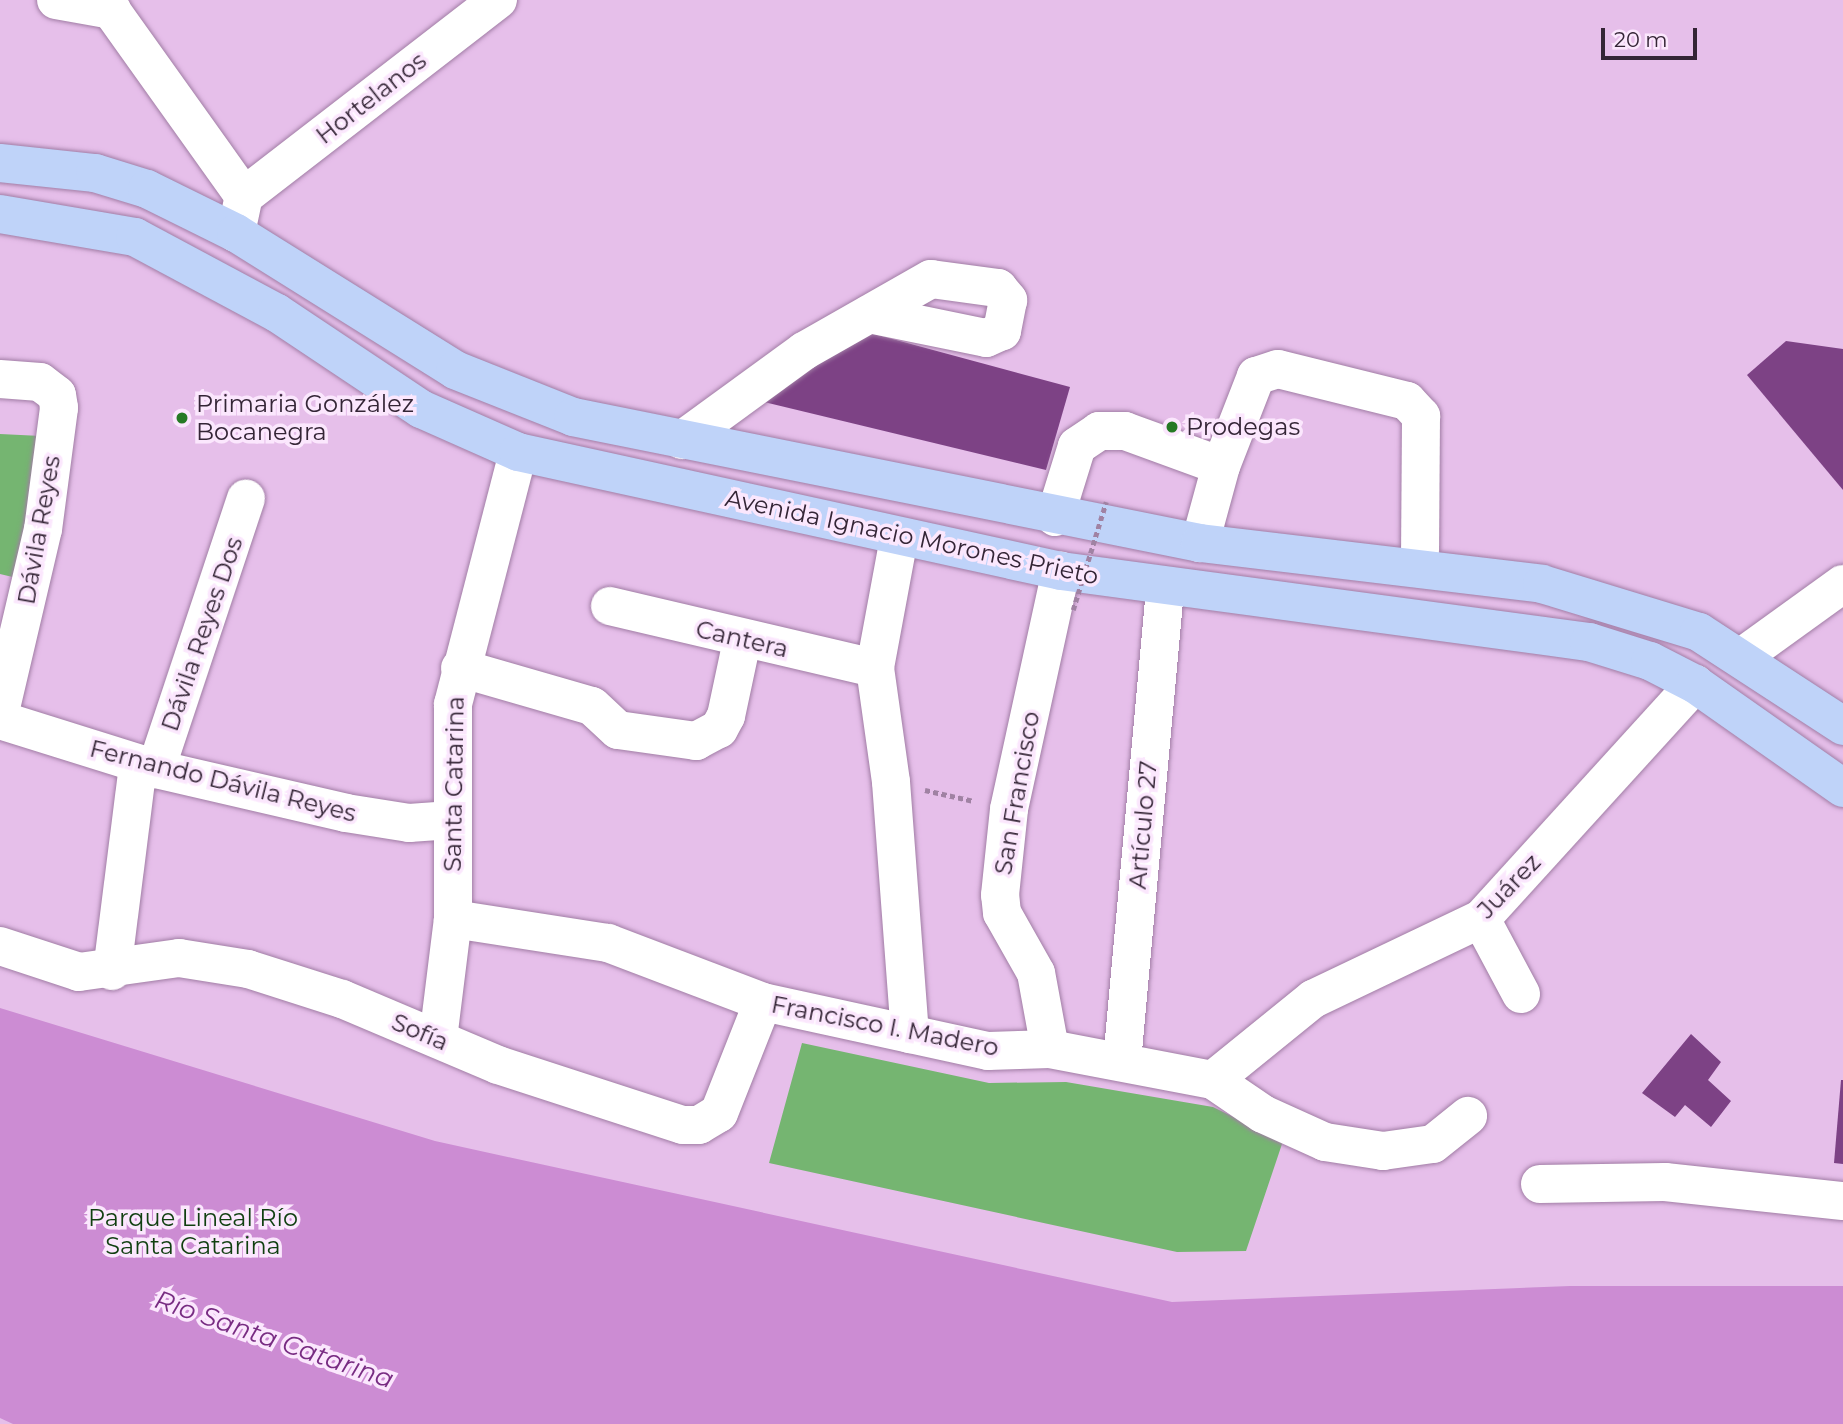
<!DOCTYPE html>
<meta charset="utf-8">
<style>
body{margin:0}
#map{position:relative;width:1843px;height:1424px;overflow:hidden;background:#e6bfea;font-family:Montserrat,sans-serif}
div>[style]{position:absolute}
.green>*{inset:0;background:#75b571}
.water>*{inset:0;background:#cc8cd3}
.building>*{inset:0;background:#7d4285}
.path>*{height:4.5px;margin-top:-2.25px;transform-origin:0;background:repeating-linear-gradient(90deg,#a082a3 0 5px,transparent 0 8.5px)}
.roads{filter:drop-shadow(0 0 2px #a17da5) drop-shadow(0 0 2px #a17da5)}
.minor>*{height:38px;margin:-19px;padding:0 19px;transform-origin:19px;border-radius:19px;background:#fff}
.major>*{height:38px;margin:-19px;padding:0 19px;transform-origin:19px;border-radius:19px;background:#bfd3f9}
.path-bridge>*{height:4.5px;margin-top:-2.25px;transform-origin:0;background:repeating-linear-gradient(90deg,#a082a3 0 5px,transparent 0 8.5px)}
.dots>*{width:19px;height:19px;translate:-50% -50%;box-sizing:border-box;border:4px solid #fbe7fd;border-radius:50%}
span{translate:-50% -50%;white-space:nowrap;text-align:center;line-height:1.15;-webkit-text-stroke:7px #fbe7fd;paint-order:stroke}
.street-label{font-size:24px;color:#342536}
.poi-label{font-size:24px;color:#342536}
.left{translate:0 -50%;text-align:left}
.park-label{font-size:24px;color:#103f10}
.water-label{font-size:26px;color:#782c82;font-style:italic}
.scale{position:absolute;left:1601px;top:28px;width:96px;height:32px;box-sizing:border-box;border:4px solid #342536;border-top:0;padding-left:9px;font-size:21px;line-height:24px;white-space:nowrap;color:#342536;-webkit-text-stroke:5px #fbe7fd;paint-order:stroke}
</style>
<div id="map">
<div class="green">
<div style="clip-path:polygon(0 434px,41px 436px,21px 579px,0 574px)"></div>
<div style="clip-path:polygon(802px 1043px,989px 1083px,1066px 1082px,1213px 1107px,1283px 1141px,1246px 1251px,1177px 1252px,769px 1163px)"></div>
</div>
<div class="water">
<div style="clip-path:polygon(0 1008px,435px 1141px,1172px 1302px,1570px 1286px,1843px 1286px,1843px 1424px,13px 1424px,0 1418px)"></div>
</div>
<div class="building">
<div style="clip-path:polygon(863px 331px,1070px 387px,1046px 470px,756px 400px)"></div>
<div style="clip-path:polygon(1786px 341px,1843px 349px,1843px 490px,1747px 375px)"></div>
<div style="clip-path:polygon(1691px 1034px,1721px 1062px,1708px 1080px,1731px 1101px,1711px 1127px,1685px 1105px,1675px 1117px,1642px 1093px)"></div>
<div style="clip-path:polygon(1841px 1080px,1843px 1080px,1843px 1164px,1834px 1163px)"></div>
</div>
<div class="path">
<div style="left:925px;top:790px;width:50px;rotate:12.7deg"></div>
</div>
<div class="roads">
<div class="minor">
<div style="left:56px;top:0;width:57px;rotate:10.1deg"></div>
<div style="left:104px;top:0;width:241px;rotate:54.5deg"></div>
<div style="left:236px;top:233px;width:38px;rotate:-78deg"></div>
<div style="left:244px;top:196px;width:321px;rotate:-37.7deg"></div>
<div style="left:0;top:379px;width:40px;rotate:4.3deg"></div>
<div style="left:40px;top:382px;width:21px;rotate:37deg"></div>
<div style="left:57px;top:395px;width:13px;rotate:81deg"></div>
<div style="left:59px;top:408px;width:122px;rotate:97.5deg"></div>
<div style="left:43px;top:529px;width:189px;rotate:103.2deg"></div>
<div style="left:682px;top:440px;width:151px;rotate:-36.1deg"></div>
<div style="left:804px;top:351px;width:146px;rotate:-29.6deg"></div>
<div style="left:931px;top:279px;width:68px;rotate:7.7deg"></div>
<div style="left:998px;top:288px;width:16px;rotate:50deg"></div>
<div style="left:1008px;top:300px;width:32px;rotate:101deg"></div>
<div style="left:1002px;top:331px;width:17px;rotate:156deg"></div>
<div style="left:986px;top:338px;width:119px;rotate:-168.4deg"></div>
<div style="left:1221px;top:466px;width:97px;rotate:-68.7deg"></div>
<div style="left:1256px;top:376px;width:23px;rotate:-18deg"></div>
<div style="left:1278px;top:369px;width:133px;rotate:13.9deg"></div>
<div style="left:1407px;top:401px;width:21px;rotate:47deg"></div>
<div style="left:1421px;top:416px;width:134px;rotate:90.4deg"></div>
<div style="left:1055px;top:517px;width:74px;rotate:-72.8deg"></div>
<div style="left:1077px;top:446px;width:27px;rotate:-34deg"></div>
<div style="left:1099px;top:431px;width:26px"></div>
<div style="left:1125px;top:431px;width:102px;rotate:20deg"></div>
<div style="left:1221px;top:466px;width:80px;rotate:105.3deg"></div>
<div style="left:899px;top:538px;width:132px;rotate:100.5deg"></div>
<div style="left:875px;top:668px;width:115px;rotate:82deg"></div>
<div style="left:891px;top:782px;width:253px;rotate:85.7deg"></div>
<div style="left:610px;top:606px;width:272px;rotate:13.2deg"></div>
<div style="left:1743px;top:656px;width:123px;rotate:-35.8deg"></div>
<div style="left:460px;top:668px;width:137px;rotate:16.1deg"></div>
<div style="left:592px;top:706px;width:35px;rotate:43deg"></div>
<div style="left:618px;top:730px;width:79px;rotate:8deg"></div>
<div style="left:696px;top:741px;width:26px;rotate:-28deg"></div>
<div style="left:719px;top:729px;width:15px;rotate:-62deg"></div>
<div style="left:726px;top:716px;width:77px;rotate:-78deg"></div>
<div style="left:0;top:720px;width:164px;rotate:17.4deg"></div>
<div style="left:156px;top:769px;width:195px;rotate:13deg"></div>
<div style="left:346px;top:813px;width:64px;rotate:9deg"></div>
<div style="left:409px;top:823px;width:39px;rotate:-4deg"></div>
<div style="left:156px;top:769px;width:285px;rotate:-71.6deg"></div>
<div style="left:453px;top:919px;width:157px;rotate:8.8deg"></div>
<div style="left:608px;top:943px;width:166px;rotate:20.8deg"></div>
<div style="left:763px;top:1002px;width:230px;rotate:12.3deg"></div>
<div style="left:988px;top:1051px;width:62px;rotate:-1.8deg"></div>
<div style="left:1050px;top:1049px;width:166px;rotate:10.8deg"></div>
<div style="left:1213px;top:1080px;width:60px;rotate:34.2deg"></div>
<div style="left:1263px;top:1114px;width:68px;rotate:24.3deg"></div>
<div style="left:1325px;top:1142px;width:59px;rotate:8.8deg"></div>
<div style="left:1383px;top:1151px;width:50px;rotate:-8deg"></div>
<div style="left:1433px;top:1144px;width:45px;rotate:-38.7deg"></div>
<div style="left:1481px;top:919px;width:85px;rotate:61.9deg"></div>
<div style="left:0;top:946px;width:83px;rotate:18.2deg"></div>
<div style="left:79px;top:972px;width:101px;rotate:-8deg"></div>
<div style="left:179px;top:958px;width:70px;rotate:9.1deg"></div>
<div style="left:248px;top:969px;width:99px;rotate:17.7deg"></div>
<div style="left:342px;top:999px;width:169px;rotate:22.9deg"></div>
<div style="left:498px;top:1065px;width:194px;rotate:18deg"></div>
<div style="left:683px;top:1125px;width:16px"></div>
<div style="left:699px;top:1125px;width:23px;rotate:-31deg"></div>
<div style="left:719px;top:1113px;width:119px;rotate:-68.4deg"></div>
<div style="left:112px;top:971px;width:209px;rotate:-82.8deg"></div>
<div style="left:438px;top:1039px;width:121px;rotate:-82.9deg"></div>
<div style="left:453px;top:919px;width:215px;rotate:-90deg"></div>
<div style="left:453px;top:704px;width:260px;rotate:-75.5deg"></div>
<div style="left:1050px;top:1049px;width:77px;rotate:-100.4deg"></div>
<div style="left:1036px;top:973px;width:69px;rotate:-119.5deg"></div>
<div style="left:1002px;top:913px;width:18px;rotate:-96deg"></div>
<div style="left:1000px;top:895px;width:86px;rotate:-84deg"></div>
<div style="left:1009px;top:809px;width:244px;rotate:-77.7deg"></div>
<div style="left:1122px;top:1062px;width:477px;rotate:-84.8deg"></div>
<div style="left:1213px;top:1080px;width:129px;rotate:-39deg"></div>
<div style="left:1313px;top:999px;width:186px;rotate:-25.5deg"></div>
<div style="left:1481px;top:919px;width:318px;rotate:-47.7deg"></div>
<div style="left:1540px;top:1184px;width:125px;rotate:-0.9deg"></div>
<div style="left:1665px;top:1182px;width:179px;rotate:6.1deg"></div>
</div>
<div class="major">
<div style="left:0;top:163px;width:96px;rotate:6deg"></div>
<div style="left:95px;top:173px;width:54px;rotate:17.1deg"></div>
<div style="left:147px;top:189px;width:99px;rotate:26.3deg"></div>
<div style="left:236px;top:233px;width:258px;rotate:32deg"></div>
<div style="left:455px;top:370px;width:127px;rotate:21.7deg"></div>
<div style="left:573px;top:417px;width:640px;rotate:11.36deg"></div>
<div style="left:1200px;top:543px;width:344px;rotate:6.8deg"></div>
<div style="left:1542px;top:584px;width:164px;rotate:17deg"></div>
<div style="left:1699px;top:632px;width:172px;rotate:33.1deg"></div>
<div style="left:0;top:214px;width:137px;rotate:9.7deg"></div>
<div style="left:135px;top:237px;width:161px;rotate:28.2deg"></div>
<div style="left:277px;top:313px;width:173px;rotate:33.7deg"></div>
<div style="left:421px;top:409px;width:106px;rotate:23.9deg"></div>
<div style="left:518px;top:452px;width:556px;rotate:12.36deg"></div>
<div style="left:1061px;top:571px;width:533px;rotate:7.66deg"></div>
<div style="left:1589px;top:642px;width:64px;rotate:17.3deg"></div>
<div style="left:1650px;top:661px;width:51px;rotate:27.1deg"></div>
<div style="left:1695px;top:684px;width:181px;rotate:35.1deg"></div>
</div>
</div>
<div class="path-bridge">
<div style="left:1073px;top:610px;width:113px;rotate:-73deg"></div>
</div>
<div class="dots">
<div style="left:182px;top:418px;background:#267a25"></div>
<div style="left:1172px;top:427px;background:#267a25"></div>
</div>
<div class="street-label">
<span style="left:371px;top:98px;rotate:-38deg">Hortelanos</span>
<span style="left:39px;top:530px;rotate:-80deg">Dávila Reyes</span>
<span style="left:912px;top:537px;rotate:12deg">Avenida Ignacio Morones Prieto</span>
<span style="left:202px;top:634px;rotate:-71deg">Dávila Reyes Dos</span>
<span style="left:742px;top:639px;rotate:13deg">Cantera</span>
<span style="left:223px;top:781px;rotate:14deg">Fernando Dávila Reyes</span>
<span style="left:454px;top:784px;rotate:-89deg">Santa Catarina</span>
<span style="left:1017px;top:793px;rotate:-80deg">San Francisco</span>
<span style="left:1143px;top:825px;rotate:-85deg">Artículo 27</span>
<span style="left:1509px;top:886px;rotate:-46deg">Juárez</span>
<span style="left:885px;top:1026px;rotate:11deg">Francisco I. Madero</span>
<span style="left:420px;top:1032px;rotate:23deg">Sofía</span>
</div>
<div class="poi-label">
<span class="left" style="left:196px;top:418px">Primaria González<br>Bocanegra</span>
<span class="left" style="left:1186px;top:427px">Prodegas</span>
</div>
<div class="park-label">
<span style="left:193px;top:1232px">Parque Lineal Río<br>Santa Catarina</span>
</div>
<div class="water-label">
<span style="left:274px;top:1340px;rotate:19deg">Río Santa Catarina</span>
</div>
<div class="scale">20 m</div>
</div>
